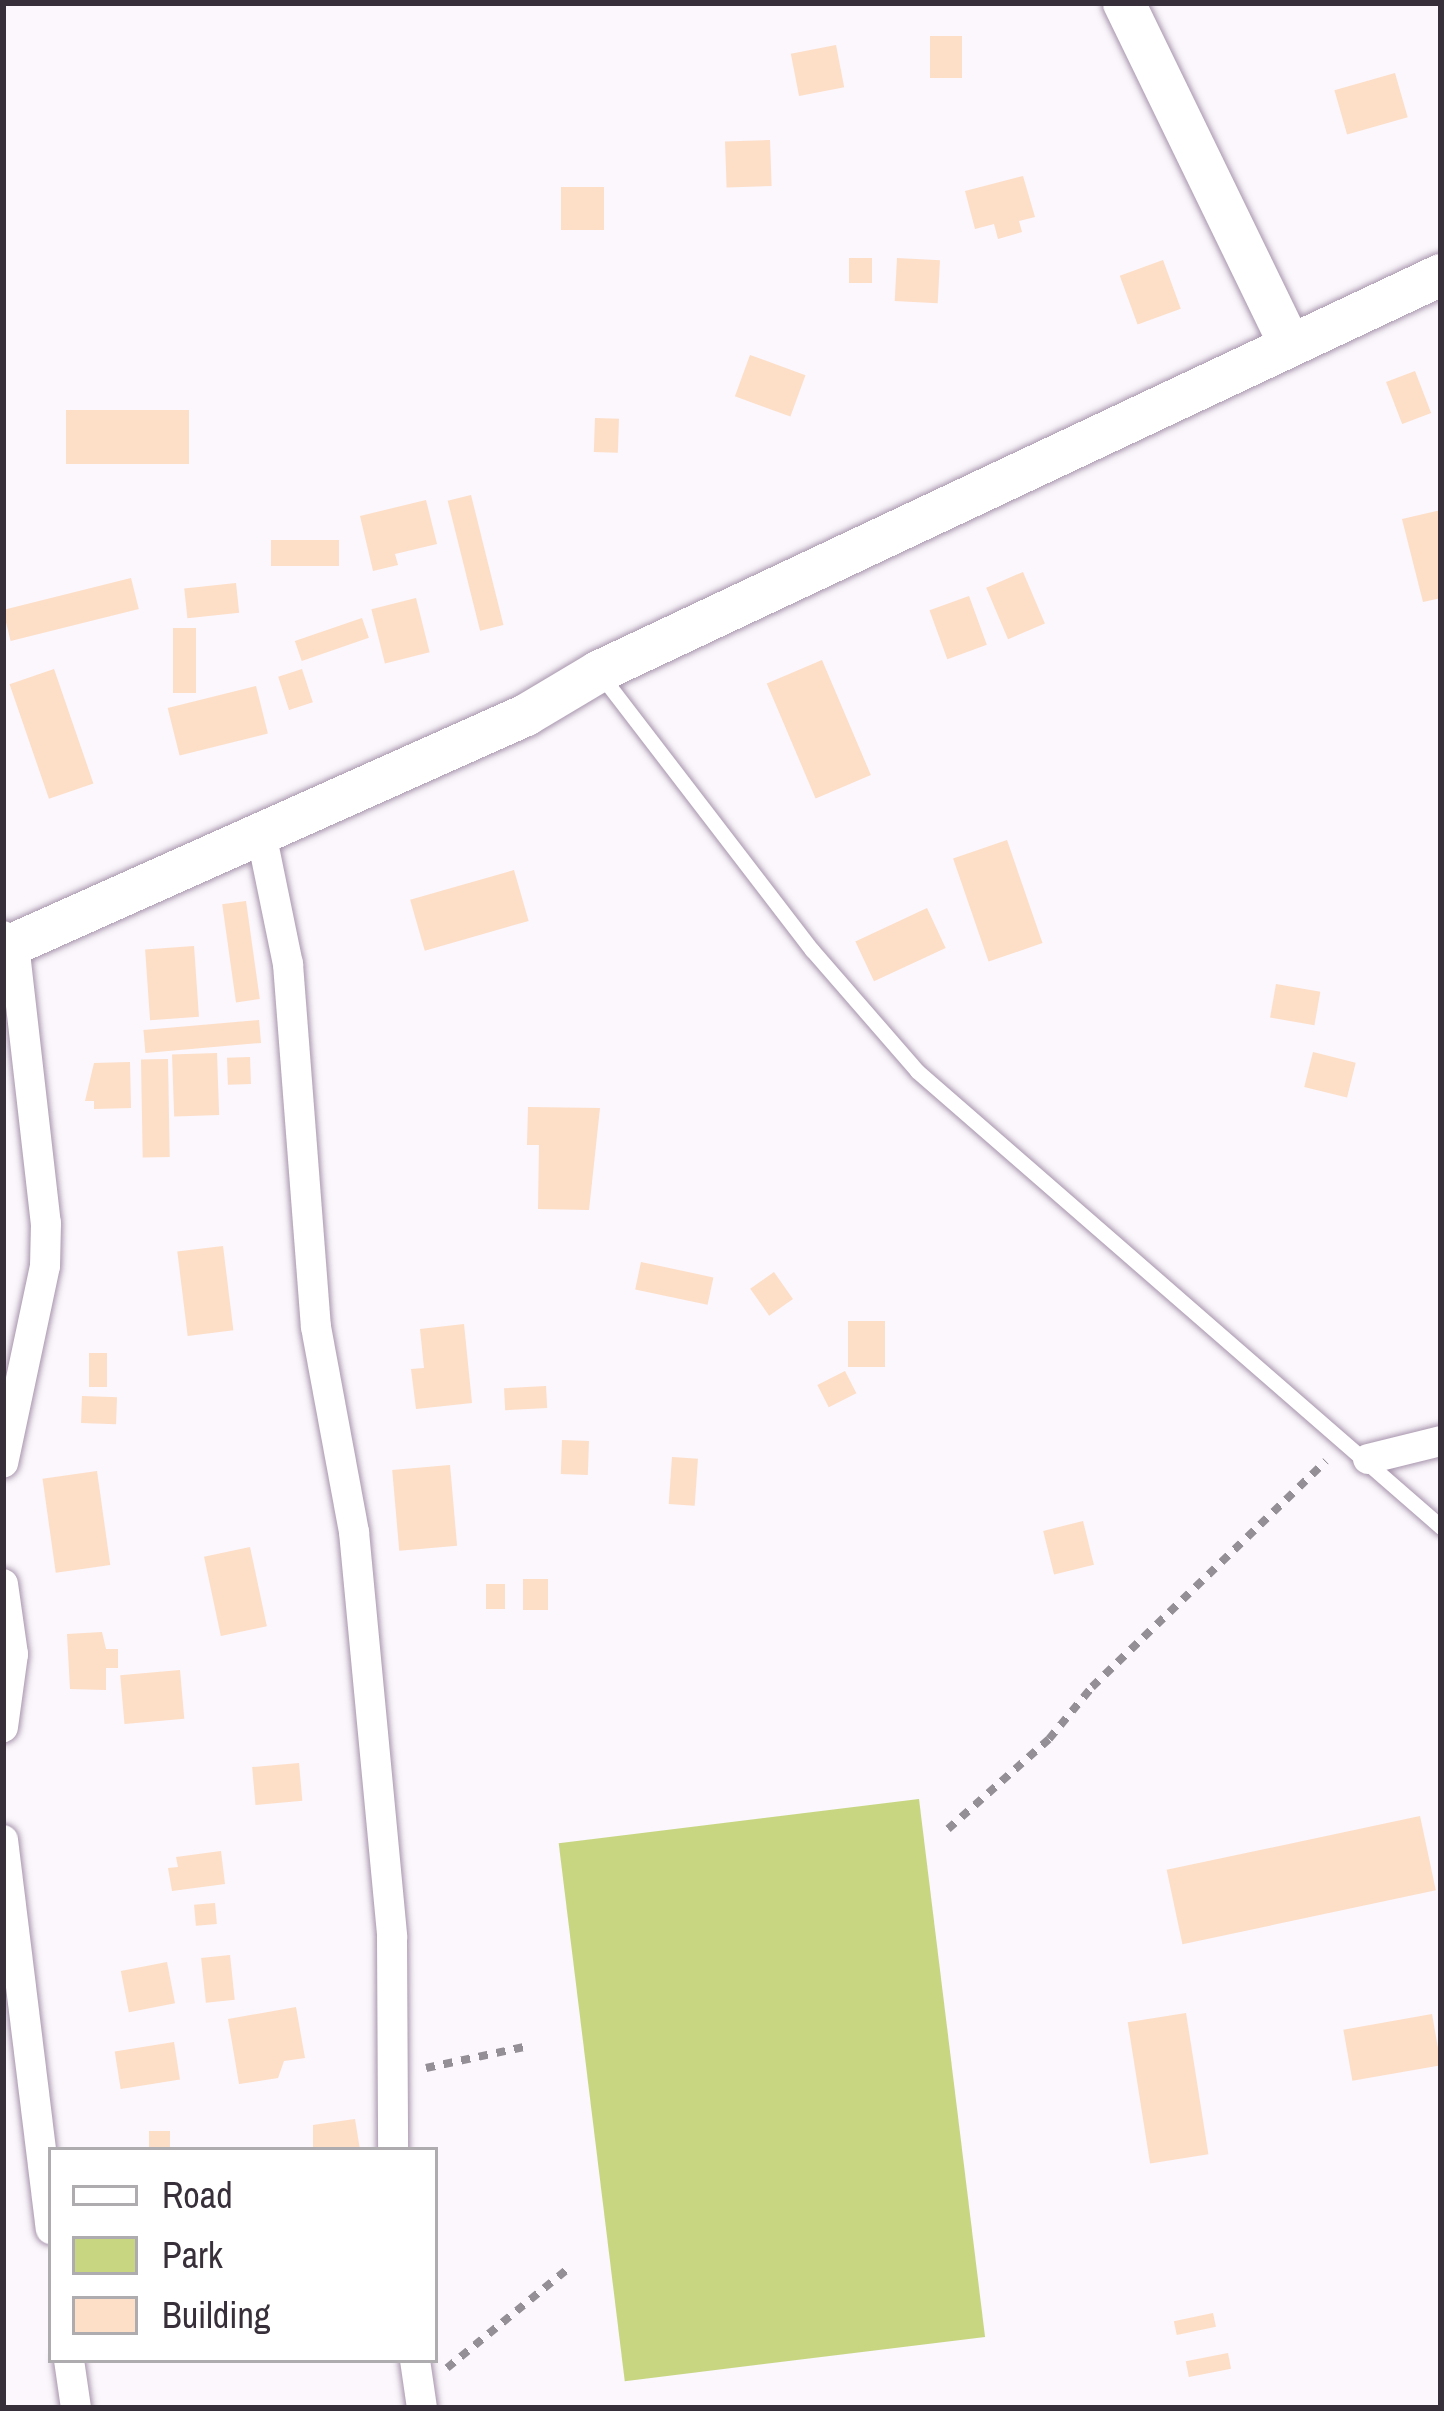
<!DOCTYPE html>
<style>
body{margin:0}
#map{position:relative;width:1444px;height:2411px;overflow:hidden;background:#fbf7fc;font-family:"Archivo Narrow",sans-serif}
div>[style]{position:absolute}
.green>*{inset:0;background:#c8d682;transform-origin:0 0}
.building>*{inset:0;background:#fddec7;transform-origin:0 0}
.path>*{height:8px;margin-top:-4px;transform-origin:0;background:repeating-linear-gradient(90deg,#948e96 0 9px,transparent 0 18px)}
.roads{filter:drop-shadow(0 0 3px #a694ab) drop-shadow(0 0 3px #a694ab)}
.lane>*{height:15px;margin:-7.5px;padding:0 7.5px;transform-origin:7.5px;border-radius:7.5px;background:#fff}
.street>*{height:30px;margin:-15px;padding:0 15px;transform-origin:15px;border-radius:15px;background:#fff}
.secondary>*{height:42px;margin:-21px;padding:0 21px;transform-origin:21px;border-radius:21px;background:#fff}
span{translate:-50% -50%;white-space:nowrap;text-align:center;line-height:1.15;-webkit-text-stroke:10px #fff;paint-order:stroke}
.frame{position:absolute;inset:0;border:6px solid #372f39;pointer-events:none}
.legend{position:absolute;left:48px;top:2147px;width:390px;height:216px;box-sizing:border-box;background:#fff;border:3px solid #afacb0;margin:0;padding:15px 21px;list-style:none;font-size:36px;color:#372f39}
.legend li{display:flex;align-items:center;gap:24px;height:60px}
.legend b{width:60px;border:3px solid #afacb0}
</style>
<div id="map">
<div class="green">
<div style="left:919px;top:1799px;width:542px;height:363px;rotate:83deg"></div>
</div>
<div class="building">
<div style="left:930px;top:36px;width:32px;height:42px"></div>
<div style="left:836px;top:45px;width:43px;height:46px;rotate:79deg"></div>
<div style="left:1395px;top:73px;width:46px;height:63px;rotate:74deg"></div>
<div style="left:770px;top:140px;width:46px;height:45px;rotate:88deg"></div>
<div style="clip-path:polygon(1023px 176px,1035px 217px,1019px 221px,1022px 232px,998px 239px,994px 224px,975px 229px,965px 191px)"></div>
<div style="left:561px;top:187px;width:43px;height:43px"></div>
<div style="left:849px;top:258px;width:23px;height:25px"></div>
<div style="left:897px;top:258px;width:43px;height:43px;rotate:3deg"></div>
<div style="left:1163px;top:260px;width:52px;height:46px;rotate:70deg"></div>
<div style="left:750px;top:355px;width:59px;height:44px;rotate:20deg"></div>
<div style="left:1415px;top:371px;width:45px;height:31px;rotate:69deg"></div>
<div style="left:189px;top:410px;width:54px;height:123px;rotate:90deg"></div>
<div style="left:595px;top:418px;width:24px;height:34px;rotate:2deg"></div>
<div style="left:471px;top:495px;width:134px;height:24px;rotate:76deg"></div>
<div style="clip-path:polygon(426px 500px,437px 544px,395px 554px,398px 565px,373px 571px,360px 516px)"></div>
<div style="clip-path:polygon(1441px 510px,1441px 598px,1423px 602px,1402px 519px)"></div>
<div style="left:271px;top:540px;width:68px;height:26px"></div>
<div style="left:1023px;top:572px;width:56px;height:40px;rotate:67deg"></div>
<div style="left:131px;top:578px;width:32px;height:132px;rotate:76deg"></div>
<div style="left:236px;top:583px;width:30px;height:52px;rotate:84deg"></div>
<div style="left:969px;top:596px;width:52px;height:42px;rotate:70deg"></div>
<div style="left:416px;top:598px;width:56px;height:46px;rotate:76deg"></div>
<div style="left:362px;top:618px;width:21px;height:71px;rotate:71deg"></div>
<div style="left:173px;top:628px;width:23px;height:65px"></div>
<div style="left:822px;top:660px;width:125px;height:60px;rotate:67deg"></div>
<div style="left:54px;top:669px;width:121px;height:47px;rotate:71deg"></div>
<div style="left:302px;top:669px;width:35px;height:25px;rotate:72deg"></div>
<div style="left:256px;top:686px;width:49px;height:91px;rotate:76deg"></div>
<div style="left:1007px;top:840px;width:109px;height:57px;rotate:71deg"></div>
<div style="left:514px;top:870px;width:53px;height:108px;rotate:74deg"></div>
<div style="left:246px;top:901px;width:99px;height:24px;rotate:82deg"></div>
<div style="left:927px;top:908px;width:44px;height:79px;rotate:65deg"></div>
<div style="left:194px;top:946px;width:71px;height:49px;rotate:86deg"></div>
<div style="left:1276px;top:984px;width:45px;height:34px;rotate:10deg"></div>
<div style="left:259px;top:1020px;width:23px;height:116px;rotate:85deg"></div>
<div style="left:1313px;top:1052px;width:44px;height:36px;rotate:14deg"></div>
<div style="left:217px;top:1053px;width:62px;height:45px;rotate:88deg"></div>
<div style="left:250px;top:1057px;width:27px;height:23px;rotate:88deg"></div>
<div style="left:168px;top:1059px;width:98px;height:27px;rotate:89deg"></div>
<div style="clip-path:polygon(130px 1062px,131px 1108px,94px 1109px,94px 1101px,85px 1101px,94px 1063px)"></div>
<div style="clip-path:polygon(528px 1107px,600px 1108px,589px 1210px,538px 1209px,539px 1145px,527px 1145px)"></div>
<div style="left:223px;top:1246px;width:85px;height:46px;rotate:83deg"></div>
<div style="left:641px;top:1262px;width:74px;height:28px;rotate:12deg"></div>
<div style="left:774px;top:1272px;width:33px;height:29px;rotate:55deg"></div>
<div style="left:848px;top:1321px;width:37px;height:46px"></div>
<div style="clip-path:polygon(464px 1324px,472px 1403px,416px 1409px,411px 1369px,424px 1368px,420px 1329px)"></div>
<div style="left:89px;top:1353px;width:18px;height:34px"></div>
<div style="left:845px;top:1371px;width:25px;height:31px;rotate:63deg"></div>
<div style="left:546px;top:1386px;width:22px;height:42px;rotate:87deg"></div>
<div style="left:82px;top:1396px;width:35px;height:27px;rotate:2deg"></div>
<div style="left:562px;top:1440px;width:27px;height:34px;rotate:2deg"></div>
<div style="left:672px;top:1457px;width:26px;height:47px;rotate:4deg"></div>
<div style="left:450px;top:1465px;width:81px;height:58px;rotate:85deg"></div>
<div style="left:97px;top:1471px;width:95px;height:55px;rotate:82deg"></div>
<div style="left:1083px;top:1521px;width:45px;height:41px;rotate:76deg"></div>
<div style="left:250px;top:1547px;width:81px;height:47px;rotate:78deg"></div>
<div style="left:523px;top:1579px;width:25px;height:31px"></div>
<div style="left:486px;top:1584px;width:19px;height:25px"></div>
<div style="clip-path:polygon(102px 1632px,106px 1649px,118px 1649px,118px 1668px,106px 1668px,106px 1690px,70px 1689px,67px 1634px)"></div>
<div style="left:180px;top:1670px;width:49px;height:60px;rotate:85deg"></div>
<div style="left:299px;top:1763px;width:38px;height:47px;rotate:85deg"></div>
<div style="left:1420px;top:1816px;width:76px;height:259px;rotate:78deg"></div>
<div style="clip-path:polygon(221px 1851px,225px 1884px,172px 1891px,168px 1868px,178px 1867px,176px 1857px)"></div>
<div style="left:215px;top:1903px;width:21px;height:21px;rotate:85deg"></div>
<div style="left:230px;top:1955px;width:45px;height:29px;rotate:84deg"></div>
<div style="left:167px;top:1962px;width:42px;height:47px;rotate:79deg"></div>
<div style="clip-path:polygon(296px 2007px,305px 2058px,284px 2061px,278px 2078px,239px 2084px,228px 2019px)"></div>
<div style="left:1186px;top:2013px;width:143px;height:59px;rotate:81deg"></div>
<div style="left:1432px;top:2014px;width:52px;height:90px;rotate:80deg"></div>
<div style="left:174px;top:2042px;width:38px;height:60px;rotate:81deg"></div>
<div style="clip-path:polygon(355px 2119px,360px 2150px,313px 2150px,313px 2125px)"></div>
<div style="left:149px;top:2131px;width:21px;height:19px"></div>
<div style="left:1213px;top:2313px;width:14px;height:40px;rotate:78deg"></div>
<div style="left:1228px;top:2353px;width:16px;height:43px;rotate:79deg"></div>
</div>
<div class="path">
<div style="left:948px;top:1829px;width:135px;rotate:-41.7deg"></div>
<div style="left:1049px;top:1739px;width:67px;rotate:-50.4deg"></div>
<div style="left:1092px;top:1687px;width:325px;rotate:-44deg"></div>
<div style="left:426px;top:2068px;width:105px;rotate:-12.1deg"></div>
<div style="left:447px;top:2368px;width:161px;rotate:-39.4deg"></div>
</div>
<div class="roads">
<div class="lane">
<div style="left:600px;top:674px;width:348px;rotate:52.5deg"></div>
<div style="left:812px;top:950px;width:160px;rotate:49deg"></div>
<div style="left:917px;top:1071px;width:695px;rotate:41.03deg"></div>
</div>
<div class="street">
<div style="left:260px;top:828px;width:139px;rotate:78.4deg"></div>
<div style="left:288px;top:964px;width:364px;rotate:85.6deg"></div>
<div style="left:316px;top:1327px;width:208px;rotate:79.5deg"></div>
<div style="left:354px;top:1532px;width:407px;rotate:84.6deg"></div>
<div style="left:392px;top:1937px;width:213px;rotate:89.7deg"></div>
<div style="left:3px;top:936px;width:14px;rotate:36deg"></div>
<div style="left:14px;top:944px;width:281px;rotate:83.5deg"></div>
<div style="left:46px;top:1223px;width:43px;rotate:91.3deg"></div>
<div style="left:45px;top:1266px;width:201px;rotate:102deg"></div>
<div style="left:1368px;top:1459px;width:75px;rotate:-13.9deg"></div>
<div style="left:3px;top:1584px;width:71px;rotate:81.9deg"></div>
<div style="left:13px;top:1654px;width:74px;rotate:97.8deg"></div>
<div style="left:3px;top:1840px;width:392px;rotate:83deg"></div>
<div style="left:69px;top:2360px;width:49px;rotate:81.7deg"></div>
<div style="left:415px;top:2360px;width:49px;rotate:81.7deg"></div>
</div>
<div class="secondary">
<div style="left:1124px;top:3px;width:378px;rotate:64.1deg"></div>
<div style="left:3px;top:949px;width:573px;rotate:-24.1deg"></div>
<div style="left:526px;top:715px;width:84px;rotate:-30.8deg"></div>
<div style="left:598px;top:672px;width:932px;rotate:-25.22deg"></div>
</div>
</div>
<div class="frame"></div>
<ul class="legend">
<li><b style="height:15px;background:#fff"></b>Road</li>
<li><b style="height:33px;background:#c8d682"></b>Park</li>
<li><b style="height:33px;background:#fddec7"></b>Building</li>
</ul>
</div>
